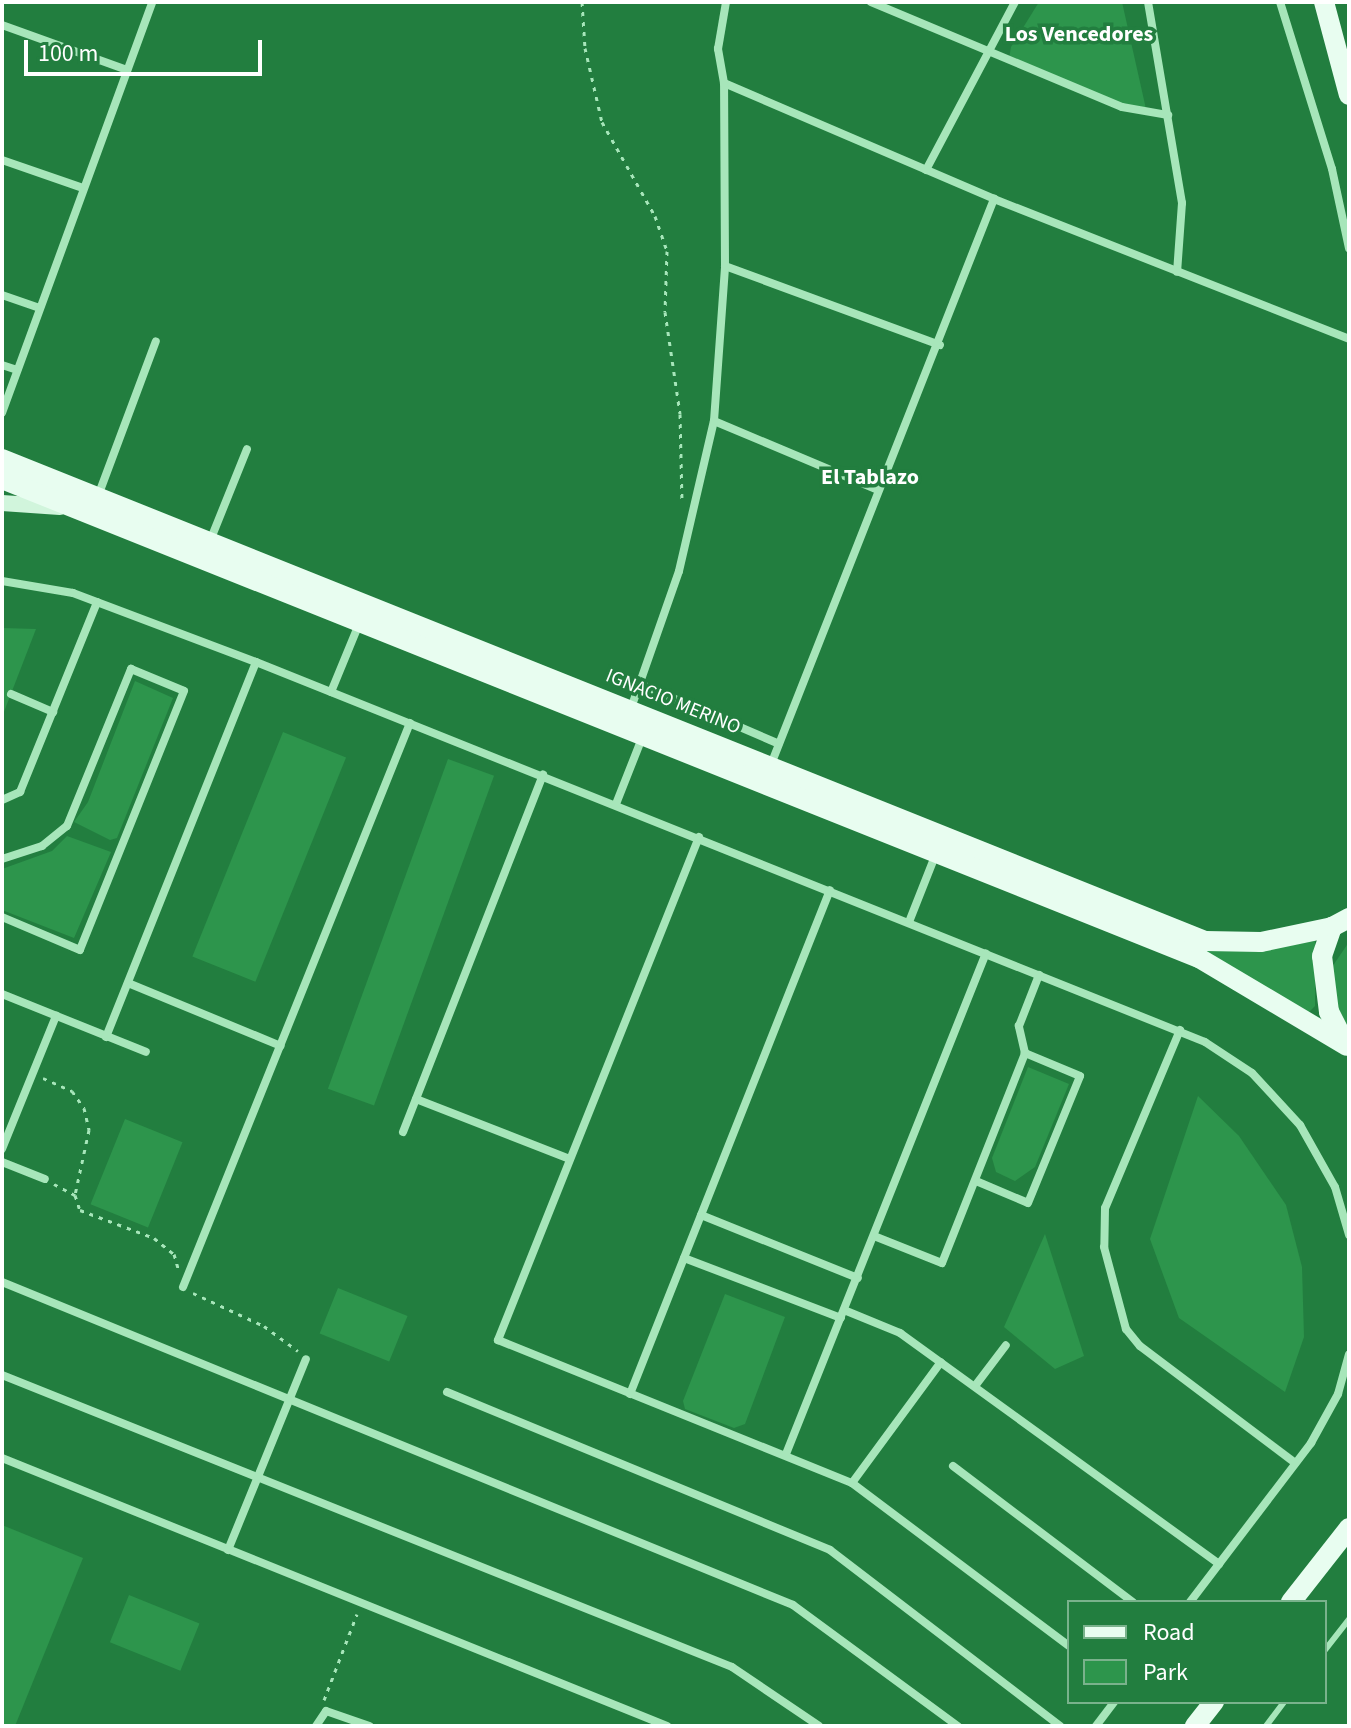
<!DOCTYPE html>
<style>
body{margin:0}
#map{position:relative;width:1351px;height:1728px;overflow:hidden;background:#227e3f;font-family:"Source Sans 3",sans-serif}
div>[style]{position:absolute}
.green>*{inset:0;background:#2d954c;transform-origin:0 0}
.path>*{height:3px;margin-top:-1.5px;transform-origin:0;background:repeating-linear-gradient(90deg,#a7e6ba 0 4px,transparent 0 10px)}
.lane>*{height:6px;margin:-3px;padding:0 3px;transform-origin:3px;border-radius:3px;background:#a7e6ba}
.street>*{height:8px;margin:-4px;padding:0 4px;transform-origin:4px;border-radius:4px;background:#a7e6ba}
.secondary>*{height:16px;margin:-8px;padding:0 8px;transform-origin:8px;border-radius:8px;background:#d1f5dc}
.primary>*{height:20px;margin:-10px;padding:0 10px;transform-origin:10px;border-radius:10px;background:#e8fdf0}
span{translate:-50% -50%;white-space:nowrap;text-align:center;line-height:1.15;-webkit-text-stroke:7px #227e3f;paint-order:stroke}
.street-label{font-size:20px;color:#fff}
.neighbourhood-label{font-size:22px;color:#fff;font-weight:700}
.frame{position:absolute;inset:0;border:4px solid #fff;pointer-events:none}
.legend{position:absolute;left:1067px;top:1600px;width:260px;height:104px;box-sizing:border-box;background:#227e3f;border:2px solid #7ab28c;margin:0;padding:10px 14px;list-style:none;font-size:24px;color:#fff}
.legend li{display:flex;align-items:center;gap:16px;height:40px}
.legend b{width:40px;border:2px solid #7ab28c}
.scale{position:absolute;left:24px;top:40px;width:238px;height:36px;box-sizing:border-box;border:4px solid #fff;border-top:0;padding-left:10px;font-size:24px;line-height:28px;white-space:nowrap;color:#fff;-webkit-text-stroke:6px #227e3f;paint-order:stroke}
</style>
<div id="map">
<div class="green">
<div style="clip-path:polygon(1039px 2px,1122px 2px,1146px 109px,1129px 110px,1009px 59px,1011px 47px)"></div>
<div style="clip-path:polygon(2px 628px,36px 629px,2px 717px)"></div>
<div style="clip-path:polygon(135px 681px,173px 698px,117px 838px,110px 840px,74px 822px,88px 802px)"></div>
<div style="left:283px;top:732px;width:68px;height:242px;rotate:22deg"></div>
<div style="left:448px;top:759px;width:49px;height:351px;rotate:20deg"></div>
<div style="clip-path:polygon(67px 836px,111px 852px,74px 938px,2px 910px,2px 869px,52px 851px)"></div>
<div style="clip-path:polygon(1315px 941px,1315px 1006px,1308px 1013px,1205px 955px,1207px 949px,1259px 951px)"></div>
<div style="clip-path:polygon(1349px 942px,1349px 1029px,1338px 1009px,1332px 967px)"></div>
<div style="clip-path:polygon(1028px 1067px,1069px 1084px,1035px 1167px,1015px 1181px,996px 1172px,992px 1158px)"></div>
<div style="clip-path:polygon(1198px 1096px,1239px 1136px,1286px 1205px,1302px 1267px,1304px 1337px,1285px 1392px,1179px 1318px,1150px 1239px)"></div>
<div style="left:125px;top:1119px;width:62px;height:92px;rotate:22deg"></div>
<div style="clip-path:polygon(1045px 1234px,1084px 1356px,1055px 1369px,1004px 1327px)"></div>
<div style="left:338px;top:1288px;width:75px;height:49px;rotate:22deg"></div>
<div style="clip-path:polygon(725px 1294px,785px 1317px,745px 1424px,734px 1428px,685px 1409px,683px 1401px)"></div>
<div style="clip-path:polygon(2px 1525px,83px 1558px,15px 1726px,2px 1726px)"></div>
<div style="left:129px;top:1595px;width:76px;height:51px;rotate:22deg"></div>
</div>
<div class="path">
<div style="left:582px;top:2px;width:46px;rotate:86.3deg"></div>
<div style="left:585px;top:48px;width:76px;rotate:77.1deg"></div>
<div style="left:602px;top:122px;width:108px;rotate:60.6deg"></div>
<div style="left:655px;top:216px;width:37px;rotate:71deg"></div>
<div style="left:667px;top:251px;width:61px;rotate:91.9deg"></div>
<div style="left:665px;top:312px;width:103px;rotate:81.6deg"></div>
<div style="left:680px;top:414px;width:88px;rotate:88.7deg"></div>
<div style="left:43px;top:1078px;width:32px;rotate:24deg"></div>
<div style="left:72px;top:1091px;width:21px;rotate:55deg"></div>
<div style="left:84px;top:1108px;width:23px;rotate:77deg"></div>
<div style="left:89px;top:1130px;width:66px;rotate:102.2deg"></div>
<div style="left:75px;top:1195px;width:16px;rotate:72deg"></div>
<div style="left:80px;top:1210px;width:79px;rotate:20.7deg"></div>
<div style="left:154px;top:1238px;width:26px;rotate:39deg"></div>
<div style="left:174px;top:1254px;width:15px;rotate:74deg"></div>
<div style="left:54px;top:1184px;width:24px;rotate:28deg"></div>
<div style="left:193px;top:1293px;width:78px;rotate:24.9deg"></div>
<div style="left:264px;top:1326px;width:42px;rotate:36.3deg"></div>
<div style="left:324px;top:1700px;width:92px;rotate:-69deg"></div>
</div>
<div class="lane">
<div style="left:1325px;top:1650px;width:39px;rotate:-52deg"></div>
<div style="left:1266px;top:1726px;width:30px;rotate:-53deg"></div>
</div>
<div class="street">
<div style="left:871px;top:2px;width:272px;rotate:22.7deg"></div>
<div style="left:1122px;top:107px;width:47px;rotate:9.9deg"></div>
<div style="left:1148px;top:2px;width:204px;rotate:80.4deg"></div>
<div style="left:1182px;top:203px;width:69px;rotate:94.1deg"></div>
<div style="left:1280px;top:2px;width:175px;rotate:72.7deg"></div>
<div style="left:1332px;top:169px;width:81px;rotate:77.9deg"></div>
<div style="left:2px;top:25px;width:133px;rotate:19.8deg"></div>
<div style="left:724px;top:83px;width:294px;rotate:23.2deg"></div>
<div style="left:994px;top:199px;width:382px;rotate:21.5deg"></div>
<div style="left:2px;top:160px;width:86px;rotate:19.1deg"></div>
<div style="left:926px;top:170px;width:190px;rotate:-62.1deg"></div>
<div style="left:725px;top:266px;width:229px;rotate:20.2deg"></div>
<div style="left:2px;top:295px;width:39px;rotate:19deg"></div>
<div style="left:2px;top:365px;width:16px;rotate:18deg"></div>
<div style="left:2px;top:413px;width:438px;rotate:-69.9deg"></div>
<div style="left:714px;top:421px;width:178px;rotate:22.8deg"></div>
<div style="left:98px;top:496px;width:165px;rotate:-69.5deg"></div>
<div style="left:210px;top:541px;width:99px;rotate:-68.1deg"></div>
<div style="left:2px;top:581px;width:72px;rotate:9.6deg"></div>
<div style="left:73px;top:593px;width:196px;rotate:20.7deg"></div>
<div style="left:256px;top:662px;width:1022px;rotate:21.82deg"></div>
<div style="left:1205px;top:1042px;width:56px;rotate:33.4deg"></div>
<div style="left:1252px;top:1073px;width:71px;rotate:47.3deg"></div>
<div style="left:1300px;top:1125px;width:71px;rotate:60.6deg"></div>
<div style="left:1335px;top:1187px;width:50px;rotate:73.7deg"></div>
<div style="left:640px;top:684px;width:151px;rotate:23.3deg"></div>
<div style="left:331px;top:692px;width:74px;rotate:-67.6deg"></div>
<div style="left:11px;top:694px;width:46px;rotate:23.2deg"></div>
<div style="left:630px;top:711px;width:148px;rotate:-70.7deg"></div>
<div style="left:679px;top:571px;width:154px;rotate:-76.9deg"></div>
<div style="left:714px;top:421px;width:155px;rotate:-85.9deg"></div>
<div style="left:725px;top:266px;width:183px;rotate:-90.3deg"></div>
<div style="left:724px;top:83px;width:35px;rotate:-100deg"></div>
<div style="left:718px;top:49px;width:48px;rotate:-80.3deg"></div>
<div style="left:770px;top:767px;width:611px;rotate:-68.48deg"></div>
<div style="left:2px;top:800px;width:20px;rotate:-24deg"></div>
<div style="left:20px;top:792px;width:205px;rotate:-67.9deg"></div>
<div style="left:616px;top:804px;width:71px;rotate:-68.5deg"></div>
<div style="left:699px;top:837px;width:542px;rotate:111.78deg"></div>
<div style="left:498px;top:1340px;width:382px;rotate:22deg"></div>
<div style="left:852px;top:1483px;width:271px;rotate:36.9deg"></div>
<div style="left:2px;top:859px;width:42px;rotate:-18deg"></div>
<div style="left:42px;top:846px;width:32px;rotate:-39deg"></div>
<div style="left:67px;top:826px;width:170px;rotate:-67.8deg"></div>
<div style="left:131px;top:669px;width:57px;rotate:22.5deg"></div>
<div style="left:184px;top:691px;width:279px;rotate:111.9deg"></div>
<div style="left:80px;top:950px;width:85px;rotate:-157.1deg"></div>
<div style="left:909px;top:922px;width:71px;rotate:-68.5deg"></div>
<div style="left:128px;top:983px;width:165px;rotate:22.4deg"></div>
<div style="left:2px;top:994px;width:155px;rotate:21.9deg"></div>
<div style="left:1180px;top:1030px;width:193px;rotate:112.8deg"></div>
<div style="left:1105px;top:1208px;width:39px;rotate:91deg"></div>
<div style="left:1104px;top:1247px;width:85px;rotate:75deg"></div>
<div style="left:1126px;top:1329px;width:22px;rotate:51deg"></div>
<div style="left:1140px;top:1346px;width:194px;rotate:37deg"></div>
<div style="left:106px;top:1037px;width:404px;rotate:-68.2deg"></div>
<div style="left:416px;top:1099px;width:165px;rotate:21.3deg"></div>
<div style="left:403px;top:1132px;width:384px;rotate:-68.6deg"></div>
<div style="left:2px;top:1149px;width:144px;rotate:-67.9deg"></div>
<div style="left:2px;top:1162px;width:46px;rotate:21.6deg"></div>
<div style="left:976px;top:1181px;width:56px;rotate:22.9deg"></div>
<div style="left:1028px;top:1203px;width:137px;rotate:-67.7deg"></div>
<div style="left:1080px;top:1076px;width:60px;rotate:-157.3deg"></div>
<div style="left:701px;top:1215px;width:169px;rotate:21.9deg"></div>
<div style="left:874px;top:1236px;width:73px;rotate:21.7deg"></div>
<div style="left:942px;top:1263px;width:226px;rotate:-68.4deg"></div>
<div style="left:1025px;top:1053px;width:28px;rotate:-103deg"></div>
<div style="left:1019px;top:1026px;width:55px;rotate:-68.6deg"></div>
<div style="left:684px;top:1258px;width:168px;rotate:20.9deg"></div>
<div style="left:2px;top:1282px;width:854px;rotate:22.21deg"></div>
<div style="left:793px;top:1605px;width:205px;rotate:36.3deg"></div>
<div style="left:183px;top:1287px;width:608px;rotate:-68.08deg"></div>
<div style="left:844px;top:1310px;width:61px;rotate:22.3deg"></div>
<div style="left:900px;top:1333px;width:394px;rotate:35.9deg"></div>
<div style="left:2px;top:1375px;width:786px;rotate:21.8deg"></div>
<div style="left:732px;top:1667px;width:105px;rotate:34.1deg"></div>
<div style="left:975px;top:1386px;width:51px;rotate:-52.9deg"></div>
<div style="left:447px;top:1392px;width:414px;rotate:22.4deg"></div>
<div style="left:830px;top:1550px;width:290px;rotate:37.4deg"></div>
<div style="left:630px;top:1394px;width:542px;rotate:-68.36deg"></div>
<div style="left:786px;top:1454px;width:539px;rotate:-68.24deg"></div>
<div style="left:2px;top:1458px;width:717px;rotate:21.95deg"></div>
<div style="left:953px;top:1466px;width:226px;rotate:37.1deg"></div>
<div style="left:852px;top:1483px;width:150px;rotate:-53.7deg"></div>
<div style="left:228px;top:1550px;width:206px;rotate:-67.8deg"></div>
<div style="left:1190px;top:1602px;width:200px;rotate:-52.7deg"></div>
<div style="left:1311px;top:1443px;width:56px;rotate:-61.1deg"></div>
<div style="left:1338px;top:1394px;width:41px;rotate:-74.6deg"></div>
<div style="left:316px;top:1726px;width:18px;rotate:-56deg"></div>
<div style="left:326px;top:1711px;width:46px;rotate:19.2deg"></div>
<div style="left:1096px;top:1726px;width:30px;rotate:-53deg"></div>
</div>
<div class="secondary">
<div style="left:2px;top:503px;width:58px;rotate:3.9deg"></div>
</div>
<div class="primary">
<div style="left:1324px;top:2px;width:96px;rotate:75deg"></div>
<div style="left:2px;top:459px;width:1296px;rotate:21.83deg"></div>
<div style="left:1205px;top:941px;width:56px;rotate:1deg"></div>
<div style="left:1261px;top:942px;width:73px;rotate:-11.9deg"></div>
<div style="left:2px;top:479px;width:1289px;rotate:21.81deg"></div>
<div style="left:1199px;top:958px;width:172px;rotate:30.7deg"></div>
<div style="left:1344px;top:1041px;width:33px;rotate:-117deg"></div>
<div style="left:1329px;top:1012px;width:56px;rotate:-97.1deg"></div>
<div style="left:1322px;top:956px;width:31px;rotate:-71deg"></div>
<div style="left:1332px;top:927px;width:19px;rotate:-28deg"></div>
<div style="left:1291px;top:1602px;width:94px;rotate:-51.9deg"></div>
<div style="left:1195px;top:1726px;width:31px;rotate:-52deg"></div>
</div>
<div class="street-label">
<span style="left:673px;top:702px;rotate:22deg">IGNACIO MERINO</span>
</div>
<div class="neighbourhood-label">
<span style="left:1079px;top:35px">Los Vencedores</span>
<span style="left:870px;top:478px">El Tablazo</span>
</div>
<div class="frame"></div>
<ul class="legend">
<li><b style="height:10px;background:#e8fdf0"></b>Road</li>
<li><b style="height:22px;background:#2d954c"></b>Park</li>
</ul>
<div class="scale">100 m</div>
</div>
